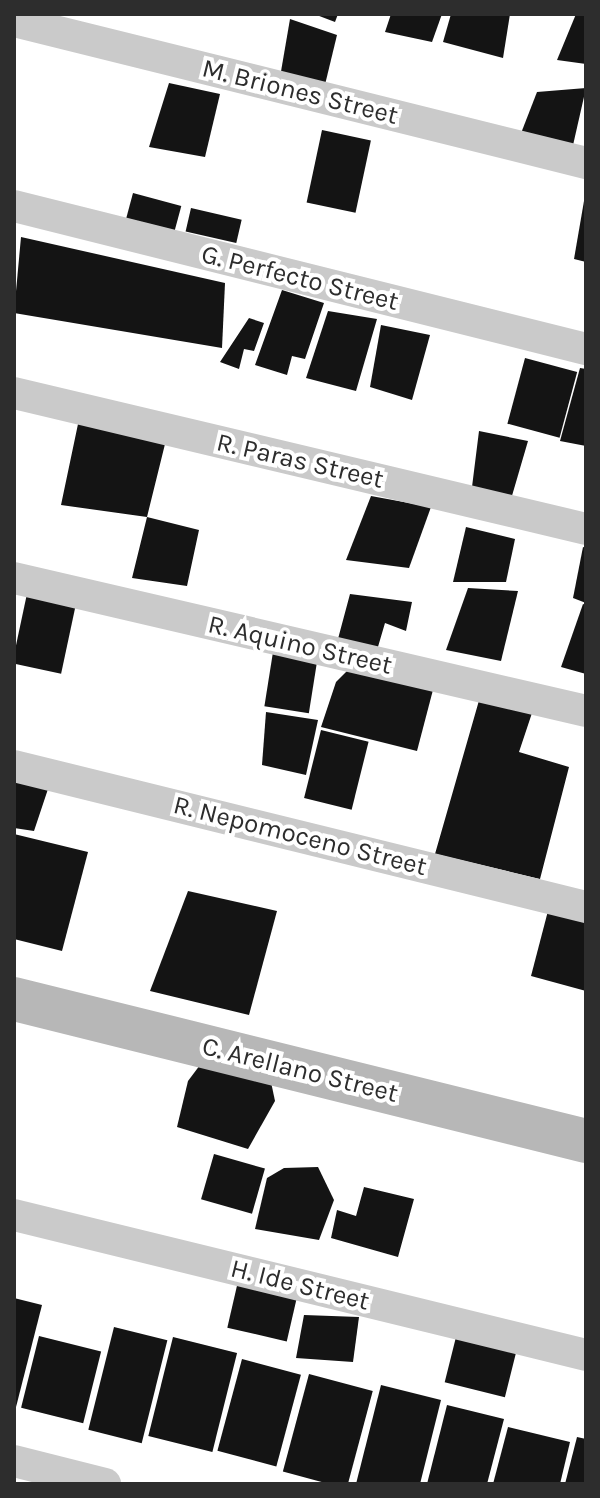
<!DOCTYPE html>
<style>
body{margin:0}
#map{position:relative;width:600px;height:1498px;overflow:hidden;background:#fff;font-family:Karla,sans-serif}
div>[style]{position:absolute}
.building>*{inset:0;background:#141414;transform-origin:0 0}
.street>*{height:32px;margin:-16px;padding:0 16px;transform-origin:16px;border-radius:16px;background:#cacaca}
.secondary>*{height:44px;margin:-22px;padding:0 22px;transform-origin:22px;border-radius:22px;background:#b7b7b7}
span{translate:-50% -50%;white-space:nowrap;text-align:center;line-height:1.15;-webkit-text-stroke:8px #fff;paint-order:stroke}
.street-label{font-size:26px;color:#2d2d2d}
.frame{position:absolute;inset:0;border:16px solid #2d2d2d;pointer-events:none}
</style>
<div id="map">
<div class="building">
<div style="clip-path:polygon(314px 14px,338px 14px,335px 22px)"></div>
<div style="clip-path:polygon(391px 14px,442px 14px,432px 42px,385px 32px)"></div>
<div style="clip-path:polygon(451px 14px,510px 14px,503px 58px,443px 42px)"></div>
<div style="clip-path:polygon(576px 14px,586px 14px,586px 64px,557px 60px)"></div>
<div style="clip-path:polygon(290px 19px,337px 35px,323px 93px,279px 83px)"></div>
<div style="clip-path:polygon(169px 83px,220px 94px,205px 157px,149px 147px)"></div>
<div style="clip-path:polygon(586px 88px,571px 154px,518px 141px,537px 92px)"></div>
<div style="left:322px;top:130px;width:50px;height:74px;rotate:12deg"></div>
<div style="left:133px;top:193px;width:50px;height:36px;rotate:15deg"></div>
<div style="clip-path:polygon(584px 201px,586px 201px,586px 262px,574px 259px)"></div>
<div style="left:191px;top:208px;width:52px;height:24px;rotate:13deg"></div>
<div style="clip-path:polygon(21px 237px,225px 283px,222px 348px,14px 313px)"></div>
<div style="clip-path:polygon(282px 290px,324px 303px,305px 359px,292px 356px,287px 375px,255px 365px)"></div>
<div style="clip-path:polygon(328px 311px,377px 319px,356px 391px,306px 378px)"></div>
<div style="clip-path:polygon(249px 318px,264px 323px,254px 351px,244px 349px,239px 369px,220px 362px)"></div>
<div style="clip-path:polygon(381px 325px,430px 335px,412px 400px,370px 387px)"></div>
<div style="left:525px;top:358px;width:54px;height:68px;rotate:15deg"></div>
<div style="clip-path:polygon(580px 368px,586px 369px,586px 446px,560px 441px)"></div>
<div style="clip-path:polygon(78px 424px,166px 440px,147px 517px,199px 530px,187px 586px,132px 578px,147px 517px,61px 505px)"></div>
<div style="clip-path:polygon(479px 431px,528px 441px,509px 506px,471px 495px)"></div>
<div style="clip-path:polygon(371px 496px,431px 507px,409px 568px,346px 560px)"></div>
<div style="clip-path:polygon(466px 527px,515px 539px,506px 582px,453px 582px)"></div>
<div style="clip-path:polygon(583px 547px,586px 548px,586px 603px,573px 598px)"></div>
<div style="clip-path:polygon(468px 588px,518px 591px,501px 661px,446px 650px)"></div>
<div style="left:28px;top:589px;width:50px;height:76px;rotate:12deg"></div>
<div style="clip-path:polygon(350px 594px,412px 602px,406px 631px,385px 623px,375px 657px,335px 650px)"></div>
<div style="clip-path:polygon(583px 604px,586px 605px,586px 674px,561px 667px)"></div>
<div style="left:273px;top:652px;width:45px;height:55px;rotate:9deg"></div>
<div style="clip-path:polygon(351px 667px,434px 686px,417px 751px,321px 727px,336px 682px)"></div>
<div style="clip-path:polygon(480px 697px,532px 713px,519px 752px,569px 767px,540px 879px,435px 854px)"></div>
<div style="clip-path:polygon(266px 712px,318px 720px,306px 775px,262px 765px)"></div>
<div style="left:321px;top:730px;width:49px;height:70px;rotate:14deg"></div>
<div style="clip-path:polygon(14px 778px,49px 786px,34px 831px,14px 828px)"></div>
<div style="clip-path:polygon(14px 834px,88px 852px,62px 951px,14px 939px)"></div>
<div style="clip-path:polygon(188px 891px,277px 911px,249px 1015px,150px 991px)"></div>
<div style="clip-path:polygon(549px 907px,586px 915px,586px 991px,531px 976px)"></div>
<div style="clip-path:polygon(206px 1057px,271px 1082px,275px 1101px,248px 1149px,177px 1127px,188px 1081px)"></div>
<div style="left:214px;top:1154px;width:53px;height:47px;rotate:16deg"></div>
<div style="clip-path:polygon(318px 1167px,334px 1200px,319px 1240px,255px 1229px,267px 1178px,284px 1168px)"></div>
<div style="clip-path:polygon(364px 1187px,414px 1199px,398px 1257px,331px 1238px,337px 1210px,356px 1216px)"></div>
<div style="left:239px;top:1277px;width:61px;height:52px;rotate:13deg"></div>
<div style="clip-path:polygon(14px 1298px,42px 1305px,15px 1411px,14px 1411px)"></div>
<div style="clip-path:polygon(304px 1315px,359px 1317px,353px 1362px,296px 1358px)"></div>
<div style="left:114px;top:1327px;width:55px;height:106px;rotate:14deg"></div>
<div style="left:458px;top:1329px;width:62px;height:55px;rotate:14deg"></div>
<div style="left:39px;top:1336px;width:64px;height:74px;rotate:14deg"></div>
<div style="left:173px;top:1337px;width:66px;height:102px;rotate:14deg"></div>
<div style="left:242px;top:1359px;width:61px;height:95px;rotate:15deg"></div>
<div style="left:309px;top:1374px;width:66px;height:101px;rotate:15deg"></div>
<div style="clip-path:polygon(381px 1385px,441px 1400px,420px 1484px,356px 1484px)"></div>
<div style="clip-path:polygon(447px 1405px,504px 1419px,487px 1484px,427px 1484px)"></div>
<div style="clip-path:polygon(508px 1427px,570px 1442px,560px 1484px,493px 1484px)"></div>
<div style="clip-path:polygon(577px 1437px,586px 1439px,586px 1484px,565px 1484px)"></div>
</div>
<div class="street">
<div style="left:14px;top:21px;width:589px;rotate:13.94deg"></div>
<div style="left:14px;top:206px;width:590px;rotate:14.04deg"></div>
<div style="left:14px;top:393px;width:588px;rotate:13.37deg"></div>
<div style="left:14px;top:578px;width:587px;rotate:13.09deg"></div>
<div style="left:14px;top:766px;width:589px;rotate:13.85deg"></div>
<div style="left:14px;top:1215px;width:589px;rotate:13.75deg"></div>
<div style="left:14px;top:1461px;width:94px;rotate:14.2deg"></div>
</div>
<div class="secondary">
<div style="left:14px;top:999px;width:589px;rotate:13.94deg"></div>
</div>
<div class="street-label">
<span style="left:300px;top:92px;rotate:14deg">M. Briones Street</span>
<span style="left:300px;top:278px;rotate:14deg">G. Perfecto Street</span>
<span style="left:300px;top:461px;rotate:13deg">R. Paras Street</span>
<span style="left:300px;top:645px;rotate:13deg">R. Aquino Street</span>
<span style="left:300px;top:836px;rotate:14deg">R. Nepomoceno Street</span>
<span style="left:300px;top:1070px;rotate:14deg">C. Arellano Street</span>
<span style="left:300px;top:1285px;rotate:14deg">H. Ide Street</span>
</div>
<div class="frame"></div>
</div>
